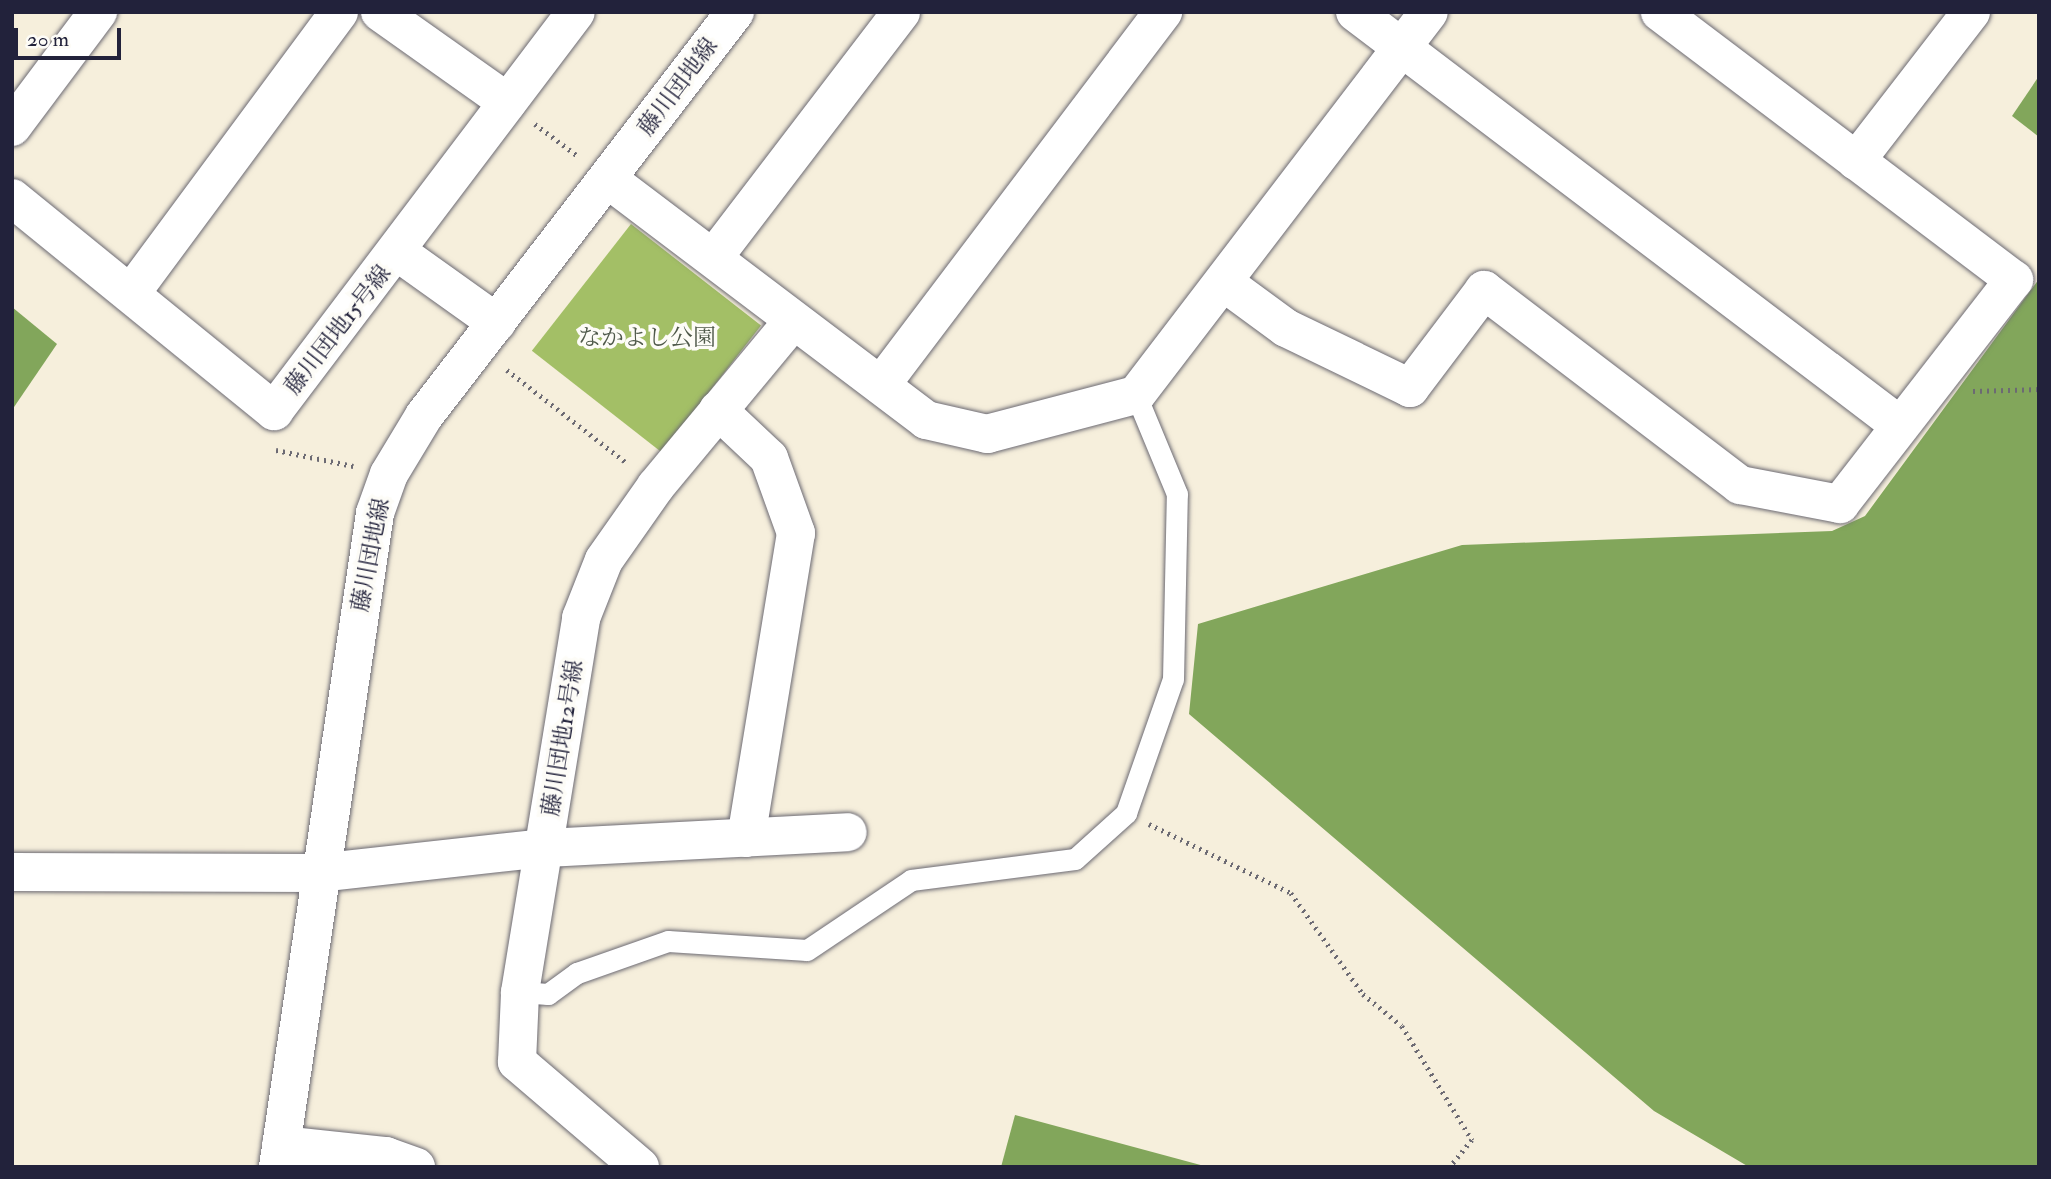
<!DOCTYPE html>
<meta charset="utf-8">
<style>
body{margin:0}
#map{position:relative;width:2051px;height:1179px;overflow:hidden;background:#f6efdc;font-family:"IM FELL Double Pica","Noto Serif JP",serif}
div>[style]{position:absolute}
.green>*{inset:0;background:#a3bf66;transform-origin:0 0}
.forest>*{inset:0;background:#82a65b}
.path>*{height:4.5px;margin-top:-2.25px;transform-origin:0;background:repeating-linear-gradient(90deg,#6c6a73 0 2px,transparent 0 7px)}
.roads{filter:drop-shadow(0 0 2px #6c6a73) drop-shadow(0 0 2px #6c6a73)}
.service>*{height:21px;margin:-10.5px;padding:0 10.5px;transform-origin:10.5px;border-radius:10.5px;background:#fff}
.minor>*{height:38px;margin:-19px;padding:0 19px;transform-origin:19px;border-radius:19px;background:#fff}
.tertiary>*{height:38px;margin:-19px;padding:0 19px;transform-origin:19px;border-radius:19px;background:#fff}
span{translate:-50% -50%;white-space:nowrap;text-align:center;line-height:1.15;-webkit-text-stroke:7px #fdfcf7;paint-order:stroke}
.street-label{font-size:23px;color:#22223b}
.park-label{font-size:23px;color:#4f594a}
.frame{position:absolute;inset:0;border:14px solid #22223b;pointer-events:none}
.scale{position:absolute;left:14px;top:28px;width:107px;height:32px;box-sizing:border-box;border:4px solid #22223b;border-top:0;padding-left:9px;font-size:21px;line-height:24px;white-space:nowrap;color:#22223b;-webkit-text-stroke:5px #fdfcf7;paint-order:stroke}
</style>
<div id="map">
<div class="green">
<div style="left:631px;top:224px;width:165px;height:161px;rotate:38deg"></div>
</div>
<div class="forest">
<div style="clip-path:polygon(2039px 76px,2039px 137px,2012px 116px)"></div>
<div style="clip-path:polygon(2039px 279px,2039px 1167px,1749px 1167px,1654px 1111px,1189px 714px,1198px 624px,1462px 545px,1832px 531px,1865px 516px)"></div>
<div style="clip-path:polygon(12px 307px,57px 344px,12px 410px)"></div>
<div style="clip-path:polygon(1015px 1115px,1208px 1167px,1001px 1167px)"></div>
</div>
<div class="path">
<div style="left:535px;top:124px;width:54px;rotate:36.7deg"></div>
<div style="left:507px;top:370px;width:152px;rotate:37.8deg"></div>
<div style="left:1973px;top:391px;width:66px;rotate:-1.7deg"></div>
<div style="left:276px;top:450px;width:79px;rotate:11.7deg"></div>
<div style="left:1149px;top:824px;width:158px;rotate:25.9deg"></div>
<div style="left:1291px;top:893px;width:124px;rotate:54.5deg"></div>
<div style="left:1363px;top:994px;width:50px;rotate:39.4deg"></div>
<div style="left:1402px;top:1026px;width:134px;rotate:58.4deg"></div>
<div style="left:1472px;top:1140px;width:35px;rotate:129deg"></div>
</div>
<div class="roads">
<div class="service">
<div style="left:520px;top:992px;width:28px;rotate:4deg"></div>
<div style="left:548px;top:994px;width:36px;rotate:-36deg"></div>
<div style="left:577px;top:973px;width:96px;rotate:-19.4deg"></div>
<div style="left:668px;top:941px;width:139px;rotate:3.7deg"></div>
<div style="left:807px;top:950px;width:125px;rotate:-33.9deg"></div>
<div style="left:911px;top:880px;width:165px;rotate:-7.3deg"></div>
<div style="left:1075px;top:859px;width:69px;rotate:-42deg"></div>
<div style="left:1126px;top:813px;width:142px;rotate:-70.7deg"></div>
<div style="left:1173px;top:679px;width:185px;rotate:-88.8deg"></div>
<div style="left:1177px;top:494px;width:107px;rotate:-112.5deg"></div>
</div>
<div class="minor">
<div style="left:380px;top:12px;width:156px;rotate:35.3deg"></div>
<div style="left:1355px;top:12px;width:682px;rotate:37.19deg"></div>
<div style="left:12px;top:127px;width:144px;rotate:-53.2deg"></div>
<div style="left:1856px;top:161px;width:188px;rotate:-52.3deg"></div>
<div style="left:609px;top:180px;width:398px;rotate:37.1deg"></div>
<div style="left:926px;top:420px;width:63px;rotate:12.9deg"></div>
<div style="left:987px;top:434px;width:154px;rotate:-14.7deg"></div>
<div style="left:1136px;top:395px;width:482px;rotate:-52.6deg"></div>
<div style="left:12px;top:198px;width:338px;rotate:39.1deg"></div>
<div style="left:274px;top:411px;width:500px;rotate:-52.88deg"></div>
<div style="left:399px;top:253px;width:120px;rotate:35.5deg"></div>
<div style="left:714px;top:257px;width:308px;rotate:-52.6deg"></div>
<div style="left:1226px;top:284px;width:74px;rotate:36.3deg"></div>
<div style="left:1286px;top:328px;width:138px;rotate:25.8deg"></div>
<div style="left:1410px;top:388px;width:123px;rotate:-52.9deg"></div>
<div style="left:1484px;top:290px;width:322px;rotate:37.3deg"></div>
<div style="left:1740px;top:485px;width:102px;rotate:10.8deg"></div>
<div style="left:1840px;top:504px;width:284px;rotate:-52.2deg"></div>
<div style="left:2014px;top:280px;width:444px;rotate:-142.9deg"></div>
<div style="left:132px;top:292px;width:348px;rotate:-53.5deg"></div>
<div style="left:881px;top:385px;width:468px;rotate:-52.9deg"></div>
<div style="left:718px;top:410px;width:70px;rotate:43.3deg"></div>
<div style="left:769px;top:458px;width:80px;rotate:70.2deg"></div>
<div style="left:796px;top:533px;width:309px;rotate:99.3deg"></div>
<div style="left:12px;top:872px;width:306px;rotate:0.2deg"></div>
<div style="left:318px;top:873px;width:229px;rotate:-6.3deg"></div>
<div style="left:546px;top:848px;width:302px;rotate:-3deg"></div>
<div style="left:281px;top:1145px;width:106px;rotate:6deg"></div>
<div style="left:386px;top:1156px;width:32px;rotate:20deg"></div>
<div style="left:640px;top:1167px;width:162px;rotate:-139.5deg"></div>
<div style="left:517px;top:1062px;width:70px;rotate:-87.5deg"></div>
<div style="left:520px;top:992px;width:379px;rotate:-80.7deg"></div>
<div style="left:581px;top:618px;width:62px;rotate:-68.4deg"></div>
<div style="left:604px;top:560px;width:90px;rotate:-54.9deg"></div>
<div style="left:656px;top:486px;width:214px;rotate:-50.3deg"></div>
</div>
<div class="tertiary">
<div style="left:278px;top:1167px;width:661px;rotate:-81.56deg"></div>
<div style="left:375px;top:513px;width:41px;rotate:-70.3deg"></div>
<div style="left:389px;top:474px;width:68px;rotate:-58.9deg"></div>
<div style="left:424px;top:416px;width:510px;rotate:-52.41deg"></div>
</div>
</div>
<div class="street-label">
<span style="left:678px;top:87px;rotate:-53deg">藤川団地線</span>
<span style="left:338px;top:330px;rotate:-52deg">藤川団地15号線</span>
<span style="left:371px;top:555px;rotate:-79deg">藤川団地線</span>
<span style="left:563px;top:738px;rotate:-81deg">藤川団地12号線</span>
</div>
<div class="park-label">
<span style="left:647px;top:338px">なかよし公園</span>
</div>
<div class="frame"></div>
<div class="scale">20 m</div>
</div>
